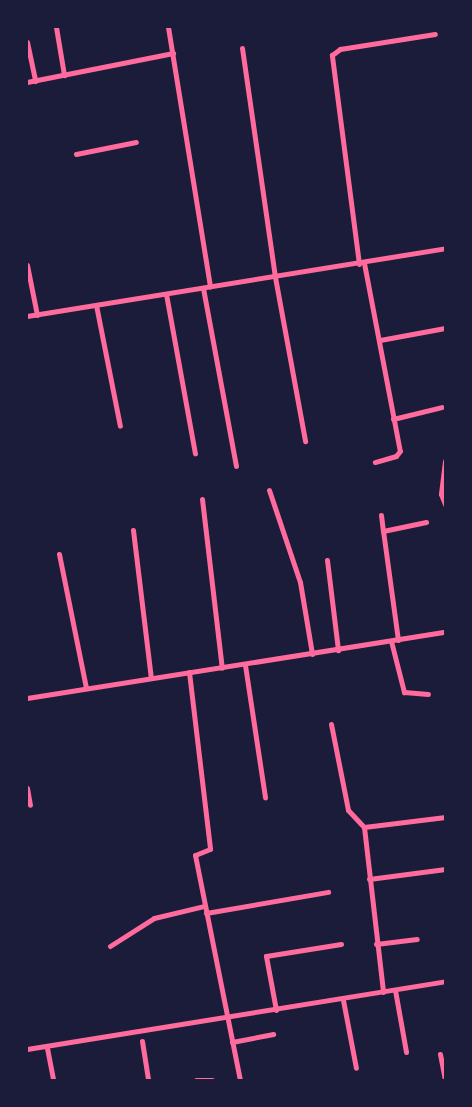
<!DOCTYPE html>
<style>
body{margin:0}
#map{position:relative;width:472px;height:1107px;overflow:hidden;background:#1b1b3a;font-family:"Source Serif 4",serif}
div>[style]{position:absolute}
.minor>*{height:5px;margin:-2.5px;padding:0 2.5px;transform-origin:2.5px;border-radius:2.5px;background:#ff6b9d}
span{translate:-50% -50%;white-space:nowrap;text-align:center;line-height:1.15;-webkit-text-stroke:4.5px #1b1b3a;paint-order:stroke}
.frame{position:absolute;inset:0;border:28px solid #1b1b3a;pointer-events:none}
</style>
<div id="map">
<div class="minor">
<div style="left:56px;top:27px;width:49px;rotate:80.5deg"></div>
<div style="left:168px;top:27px;width:263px;rotate:80.8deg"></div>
<div style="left:27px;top:42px;width:40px;rotate:78deg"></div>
<div style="left:242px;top:48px;width:231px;rotate:81.8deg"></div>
<div style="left:275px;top:277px;width:167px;rotate:79.6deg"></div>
<div style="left:27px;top:82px;width:149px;rotate:-11.2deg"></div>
<div style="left:76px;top:154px;width:61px;rotate:-11.3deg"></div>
<div style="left:364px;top:263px;width:191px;rotate:79.2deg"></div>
<div style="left:400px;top:451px;width:6px;rotate:129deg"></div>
<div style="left:396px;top:456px;width:22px;rotate:164deg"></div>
<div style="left:359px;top:264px;width:211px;rotate:-97.4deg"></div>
<div style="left:332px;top:55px;width:10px;rotate:-37deg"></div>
<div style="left:340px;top:49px;width:96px;rotate:-9deg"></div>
<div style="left:27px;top:265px;width:51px;rotate:78.7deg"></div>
<div style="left:203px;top:288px;width:181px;rotate:79.5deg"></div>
<div style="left:166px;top:294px;width:162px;rotate:79.7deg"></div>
<div style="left:96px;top:305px;width:123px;rotate:78.8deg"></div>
<div style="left:27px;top:316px;width:423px;rotate:-9.2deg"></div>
<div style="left:380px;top:340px;width:66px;rotate:-10.5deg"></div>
<div style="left:393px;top:419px;width:50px;rotate:-13.8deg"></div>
<div style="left:445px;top:461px;width:33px;rotate:97deg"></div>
<div style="left:441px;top:494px;width:11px;rotate:68deg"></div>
<div style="left:269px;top:490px;width:97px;rotate:71.4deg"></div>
<div style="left:300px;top:582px;width:73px;rotate:80.5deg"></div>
<div style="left:202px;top:499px;width:170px;rotate:83.3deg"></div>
<div style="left:381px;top:515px;width:16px;rotate:83deg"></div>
<div style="left:133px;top:530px;width:149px;rotate:83.1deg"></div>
<div style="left:59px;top:554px;width:137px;rotate:78.6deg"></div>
<div style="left:327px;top:560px;width:91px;rotate:83deg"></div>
<div style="left:398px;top:640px;width:110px;rotate:-97.8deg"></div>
<div style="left:383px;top:531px;width:44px;rotate:-11.8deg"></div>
<div style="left:391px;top:641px;width:53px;rotate:75.7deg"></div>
<div style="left:404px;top:692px;width:24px;rotate:5deg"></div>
<div style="left:245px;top:665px;width:134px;rotate:81.4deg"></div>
<div style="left:189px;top:672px;width:178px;rotate:83.2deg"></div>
<div style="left:210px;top:849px;width:16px;rotate:158deg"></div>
<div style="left:195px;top:855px;width:229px;rotate:78.7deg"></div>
<div style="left:27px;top:698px;width:423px;rotate:-9deg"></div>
<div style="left:331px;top:724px;width:88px;rotate:78.8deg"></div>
<div style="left:348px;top:810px;width:23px;rotate:47deg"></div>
<div style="left:364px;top:827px;width:166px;rotate:83.4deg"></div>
<div style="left:27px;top:788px;width:17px;rotate:80deg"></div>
<div style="left:364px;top:827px;width:82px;rotate:-7deg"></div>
<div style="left:369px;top:879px;width:77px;rotate:-7.5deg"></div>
<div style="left:206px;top:913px;width:124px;rotate:-9.8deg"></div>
<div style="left:376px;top:944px;width:41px;rotate:-7deg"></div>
<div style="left:110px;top:946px;width:52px;rotate:-32.5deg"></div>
<div style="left:154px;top:918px;width:51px;rotate:-13.5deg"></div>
<div style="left:395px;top:990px;width:63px;rotate:79.9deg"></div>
<div style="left:343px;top:1000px;width:69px;rotate:79.2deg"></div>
<div style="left:276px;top:1010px;width:55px;rotate:-100.5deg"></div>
<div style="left:266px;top:956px;width:76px;rotate:-9.1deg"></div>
<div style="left:142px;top:1041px;width:39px;rotate:81deg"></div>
<div style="left:232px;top:1042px;width:42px;rotate:-11deg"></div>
<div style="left:47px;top:1048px;width:33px;rotate:79deg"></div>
<div style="left:27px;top:1049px;width:423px;rotate:-9.2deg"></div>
<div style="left:440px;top:1054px;width:26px;rotate:79deg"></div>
<div style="left:196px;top:1080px;width:16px"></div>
</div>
<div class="frame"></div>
</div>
